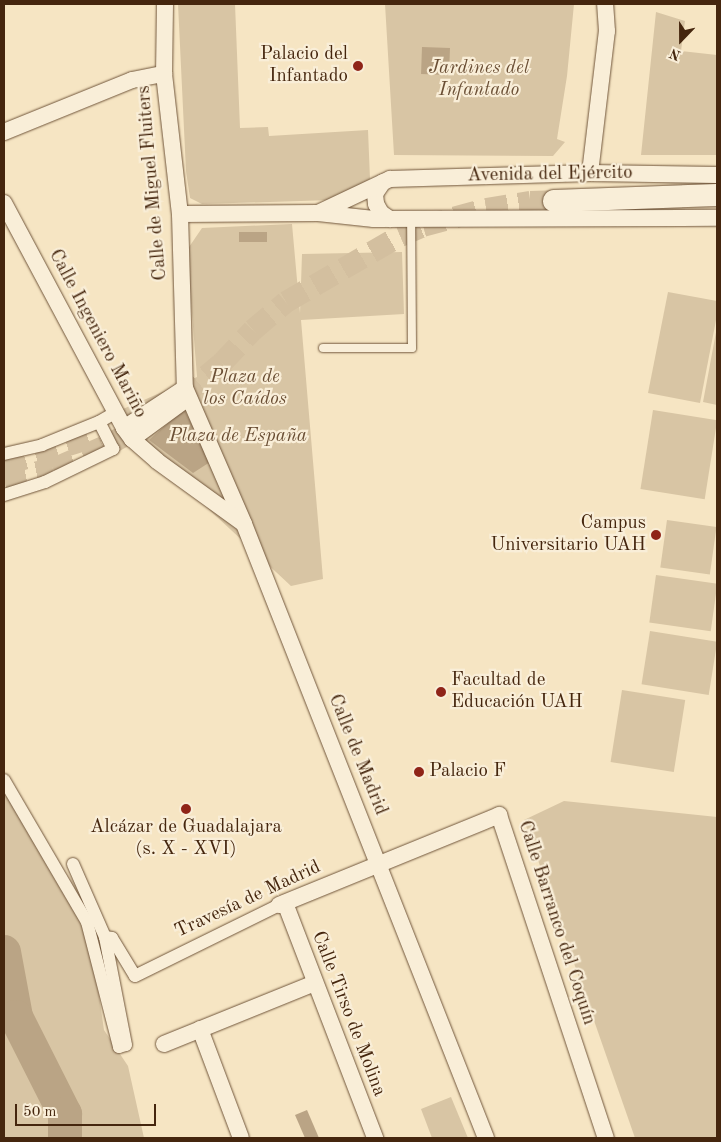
<!DOCTYPE html>
<meta charset="utf-8">
<style>
body{margin:0}
#map{position:relative;width:721px;height:1142px;overflow:hidden;background:#f6e5c3;font-family:"Old Standard TT",serif}
div>[style]{position:absolute}
.green>*{inset:0;background:#d8c5a4;transform-origin:0 0}
.water>*{inset:0;background:#baa485;transform-origin:0 0}
.river>*{height:34px;margin:-17px;padding:0 17px;transform-origin:17px;border-radius:17px;background:#baa485}
.secondary-tunnel>*{height:22px;margin-top:-11px;transform-origin:0;background:repeating-linear-gradient(90deg,#d3bf9f 0 22px,transparent 0 33px)}
.roads{filter:drop-shadow(0 0 1px #71563b) drop-shadow(0 0 1px #71563b)}
.service>*{height:8px;margin:-4px;padding:0 4px;transform-origin:4px;border-radius:4px;background:#f9eed8}
.pedestrian>*{height:12px;margin:-6px;padding:0 6px;transform-origin:6px;border-radius:6px;background:#f9eed8}
.minor>*{height:16px;margin:-8px;padding:0 8px;transform-origin:8px;border-radius:8px;background:#f9eed8}
.secondary>*{height:22px;margin:-11px;padding:0 11px;transform-origin:11px;border-radius:11px;background:#f9eed8}
.dots>*{width:14px;height:14px;translate:-50% -50%;box-sizing:border-box;border:2px solid #f9eed8;border-radius:50%}
span{translate:-50% -50%;white-space:nowrap;text-align:center;line-height:1.15;-webkit-text-stroke:4.5px #f9eed8;paint-order:stroke}
.poi-label{font-size:19px;color:#45260e}
.right{translate:-100% -50%;text-align:right}
.left{translate:0 -50%;text-align:left}
.park-label{font-size:19px;color:#6a4e34;font-style:italic}
.street-label{font-size:19px;color:#45260e}
.frame{position:absolute;inset:0;border:5px solid #45260e;pointer-events:none}
.north{position:absolute;left:656px;top:15px;width:50px;height:50px;-webkit-text-stroke:4px #f9eed8;paint-order:stroke;rotate:202deg;font-size:14px;font-weight:700;line-height:20px;text-align:center;color:#45260e}
.north::after{content:'';display:block;margin:auto;width:18px;height:22px;background:#45260e;clip-path:polygon(50% 0,100% 100%,50% 72%,0 100%)}
.scale{position:absolute;left:15px;top:1104px;width:141px;height:22px;box-sizing:border-box;border:2px solid #45260e;border-top:0;padding-left:6px;font-size:15px;line-height:18px;white-space:nowrap;color:#45260e;-webkit-text-stroke:4px #f9eed8;paint-order:stroke}
</style>
<div id="map">
<div class="green">
<div style="clip-path:polygon(178px 4px,235px 4px,240px 128px,268px 127px,269px 136px,368px 130px,370px 179px,332px 200px,202px 204px,190px 198px,186px 171px)"></div>
<div style="clip-path:polygon(385px 4px,574px 4px,567px 76px,557px 139px,565px 142px,553px 156px,394px 155px)"></div>
<div style="clip-path:polygon(656px 12px,685px 21px,681px 51px,717px 55px,717px 155px,641px 155px)"></div>
<div style="clip-path:polygon(292px 224px,300px 313px,302px 254px,402px 252px,404px 314px,301px 320px,323px 579px,291px 586px,157px 461px,116px 412px,197px 377px,187px 250px,202px 228px)"></div>
<div style="clip-path:polygon(668px 292px,717px 301px,717px 315px,700px 403px,648px 393px)"></div>
<div style="clip-path:polygon(717px 327px,717px 405px,703px 402px)"></div>
<div style="left:653px;top:410px;width:65px;height:80px;rotate:9deg"></div>
<div style="left:667px;top:520px;width:50px;height:48px;rotate:8deg"></div>
<div style="left:656px;top:575px;width:62px;height:48px;rotate:8deg"></div>
<div style="left:650px;top:631px;width:68px;height:54px;rotate:9deg"></div>
<div style="left:622px;top:690px;width:64px;height:73px;rotate:9deg"></div>
<div style="clip-path:polygon(4px 787px,61px 878px,93px 953px,104px 1030px,128px 1066px,144px 1138px,4px 1138px)"></div>
<div style="clip-path:polygon(564px 801px,717px 817px,717px 1138px,635px 1138px,524px 820px)"></div>
<div style="clip-path:polygon(451px 1097px,468px 1138px,432px 1138px,421px 1109px)"></div>
</div>
<div class="water">
<div style="left:422px;top:47px;width:28px;height:27px;rotate:2deg"></div>
<div style="left:239px;top:232px;width:28px;height:10px"></div>
<div style="clip-path:polygon(184px 409px,210px 462px,193px 473px,149px 440px)"></div>
<div style="clip-path:polygon(307px 1110px,319px 1138px,305px 1138px,295px 1115px)"></div>
</div>
<div class="river">
<div style="left:4px;top:952px;width:66px;rotate:79.5deg"></div>
<div style="left:16px;top:1017px;width:109px;rotate:63.2deg"></div>
<div style="left:65px;top:1114px;width:24px;rotate:90deg"></div>
</div>
<div class="secondary-tunnel">
<div style="left:4px;top:465px;width:91px;rotate:-17.2deg"></div>
<div style="left:4px;top:479px;width:50px;rotate:-11.5deg"></div>
<div style="left:53px;top:469px;width:58px;rotate:-23.5deg"></div>
<div style="left:106px;top:446px;width:57px;rotate:-29.2deg"></div>
<div style="left:156px;top:418px;width:86px;rotate:-39.8deg"></div>
<div style="left:222px;top:363px;width:45px;rotate:-46.8deg"></div>
<div style="left:253px;top:330px;width:43px;rotate:-40.3deg"></div>
<div style="left:286px;top:302px;width:132px;rotate:-30.1deg"></div>
<div style="left:400px;top:236px;width:25px;rotate:-23deg"></div>
<div style="left:423px;top:226px;width:65px;rotate:-15.1deg"></div>
<div style="left:486px;top:209px;width:45px;rotate:-9deg"></div>
<div style="left:530px;top:202px;width:24px;rotate:-2deg"></div>
</div>
<div class="roads">
<div class="service">
<div style="left:323px;top:348px;width:89px"></div>
<div style="left:412px;top:348px;width:129px;rotate:-90.4deg"></div>
</div>
<div class="pedestrian">
<div style="left:4px;top:454px;width:39px;rotate:-13deg"></div>
<div style="left:42px;top:445px;width:61px;rotate:-22deg"></div>
<div style="left:99px;top:422px;width:20px;rotate:-30deg"></div>
<div style="left:4px;top:495px;width:43px;rotate:-17.6deg"></div>
<div style="left:45px;top:482px;width:76px;rotate:-25.9deg"></div>
<div style="left:113px;top:449px;width:30px;rotate:-117deg"></div>
<div style="left:4px;top:780px;width:164px;rotate:59.7deg"></div>
<div style="left:87px;top:922px;width:129px;rotate:75.6deg"></div>
<div style="left:119px;top:1047px;width:7px;rotate:-16deg"></div>
<div style="left:126px;top:1045px;width:110px;rotate:-101deg"></div>
<div style="left:105px;top:937px;width:7px;rotate:8deg"></div>
<div style="left:112px;top:938px;width:44px;rotate:58.8deg"></div>
<div style="left:135px;top:976px;width:161px;rotate:-26.2deg"></div>
<div style="left:73px;top:864px;width:80px;rotate:66.3deg"></div>
</div>
<div class="minor">
<div style="left:165px;top:4px;width:70px;rotate:90.8deg"></div>
<div style="left:164px;top:74px;width:141px;rotate:83.5deg"></div>
<div style="left:180px;top:214px;width:174px;rotate:88.4deg"></div>
<div style="left:185px;top:388px;width:148px;rotate:66.5deg"></div>
<div style="left:244px;top:524px;width:660px;rotate:68.49deg"></div>
<div style="left:4px;top:132px;width:138px;rotate:-22.1deg"></div>
<div style="left:132px;top:80px;width:33px;rotate:-11deg"></div>
<div style="left:590px;top:173px;width:143px;rotate:-83.2deg"></div>
<div style="left:607px;top:31px;width:27px;rotate:-94deg"></div>
<div style="left:383px;top:182px;width:14px;rotate:124deg"></div>
<div style="left:375px;top:194px;width:10px;rotate:84deg"></div>
<div style="left:376px;top:204px;width:10px;rotate:61deg"></div>
<div style="left:381px;top:213px;width:11px;rotate:34deg"></div>
<div style="left:4px;top:203px;width:255px;rotate:61.9deg"></div>
<div style="left:124px;top:428px;width:14px;rotate:54deg"></div>
<div style="left:132px;top:439px;width:33px;rotate:41deg"></div>
<div style="left:157px;top:461px;width:107px;rotate:35.9deg"></div>
<div style="left:318px;top:213px;width:80px;rotate:-25.3deg"></div>
<div style="left:390px;top:179px;width:200px;rotate:-1.7deg"></div>
<div style="left:590px;top:173px;width:127px;rotate:0.9deg"></div>
<div style="left:180px;top:214px;width:138px;rotate:-0.4deg"></div>
<div style="left:318px;top:213px;width:56px;rotate:6.1deg"></div>
<div style="left:374px;top:219px;width:343px;rotate:-0.2deg"></div>
<div style="left:124px;top:428px;width:73px;rotate:-33.3deg"></div>
<div style="left:132px;top:439px;width:69px;rotate:-36.2deg"></div>
<div style="left:285px;top:903px;width:252px;rotate:69deg"></div>
<div style="left:279px;top:905px;width:238px;rotate:-22.2deg"></div>
<div style="left:499px;top:815px;width:340px;rotate:71.7deg"></div>
<div style="left:200px;top:1029px;width:116px;rotate:69.4deg"></div>
<div style="left:164px;top:1044px;width:163px;rotate:-22deg"></div>
</div>
<div class="secondary">
<div style="left:554px;top:201px;width:163px;rotate:-2.1deg"></div>
</div>
</div>
<div class="dots">
<div style="left:358px;top:66px;background:#8f2418"></div>
<div style="left:656px;top:535px;background:#8f2418"></div>
<div style="left:441px;top:692px;background:#8f2418"></div>
<div style="left:419px;top:772px;background:#8f2418"></div>
<div style="left:186px;top:809px;background:#8f2418"></div>
</div>
<div class="poi-label">
<span class="right" style="left:348px;top:66px">Palacio del<br>Infantado</span>
<span class="right" style="left:646px;top:535px">Campus<br>Universitario UAH</span>
<span class="left" style="left:451px;top:692px">Facultad de<br>Educación UAH</span>
<span class="left" style="left:429px;top:772px">Palacio F</span>
<span style="left:186px;top:839px">Alcázar de Guadalajara<br>(s. X - XVI)</span>
</div>
<div class="park-label">
<span style="left:479px;top:80px">Jardines del<br>Infantado</span>
<span style="left:245px;top:389px">Plaza de<br>los Caídos</span>
<span style="left:238px;top:437px">Plaza de España</span>
</div>
<div class="street-label">
<span style="left:550px;top:175px;rotate:-1deg">Avenida del Ejército</span>
<span style="left:153px;top:183px;rotate:-95deg">Calle de Miguel Fluiters</span>
<span style="left:97px;top:334px;rotate:62deg">Calle Ingeniero Mariño</span>
<span style="left:357px;top:755px;rotate:68deg">Calle de Madrid</span>
<span style="left:248px;top:900px;rotate:-25deg">Travesía de Madrid</span>
<span style="left:556px;top:923px;rotate:72deg">Calle Barranco del Coquín</span>
<span style="left:348px;top:1014px;rotate:69deg">Calle Tirso de Molina</span>
</div>
<div class="frame"></div>
<div class="north">N</div>
<div class="scale">50 m</div>
</div>
